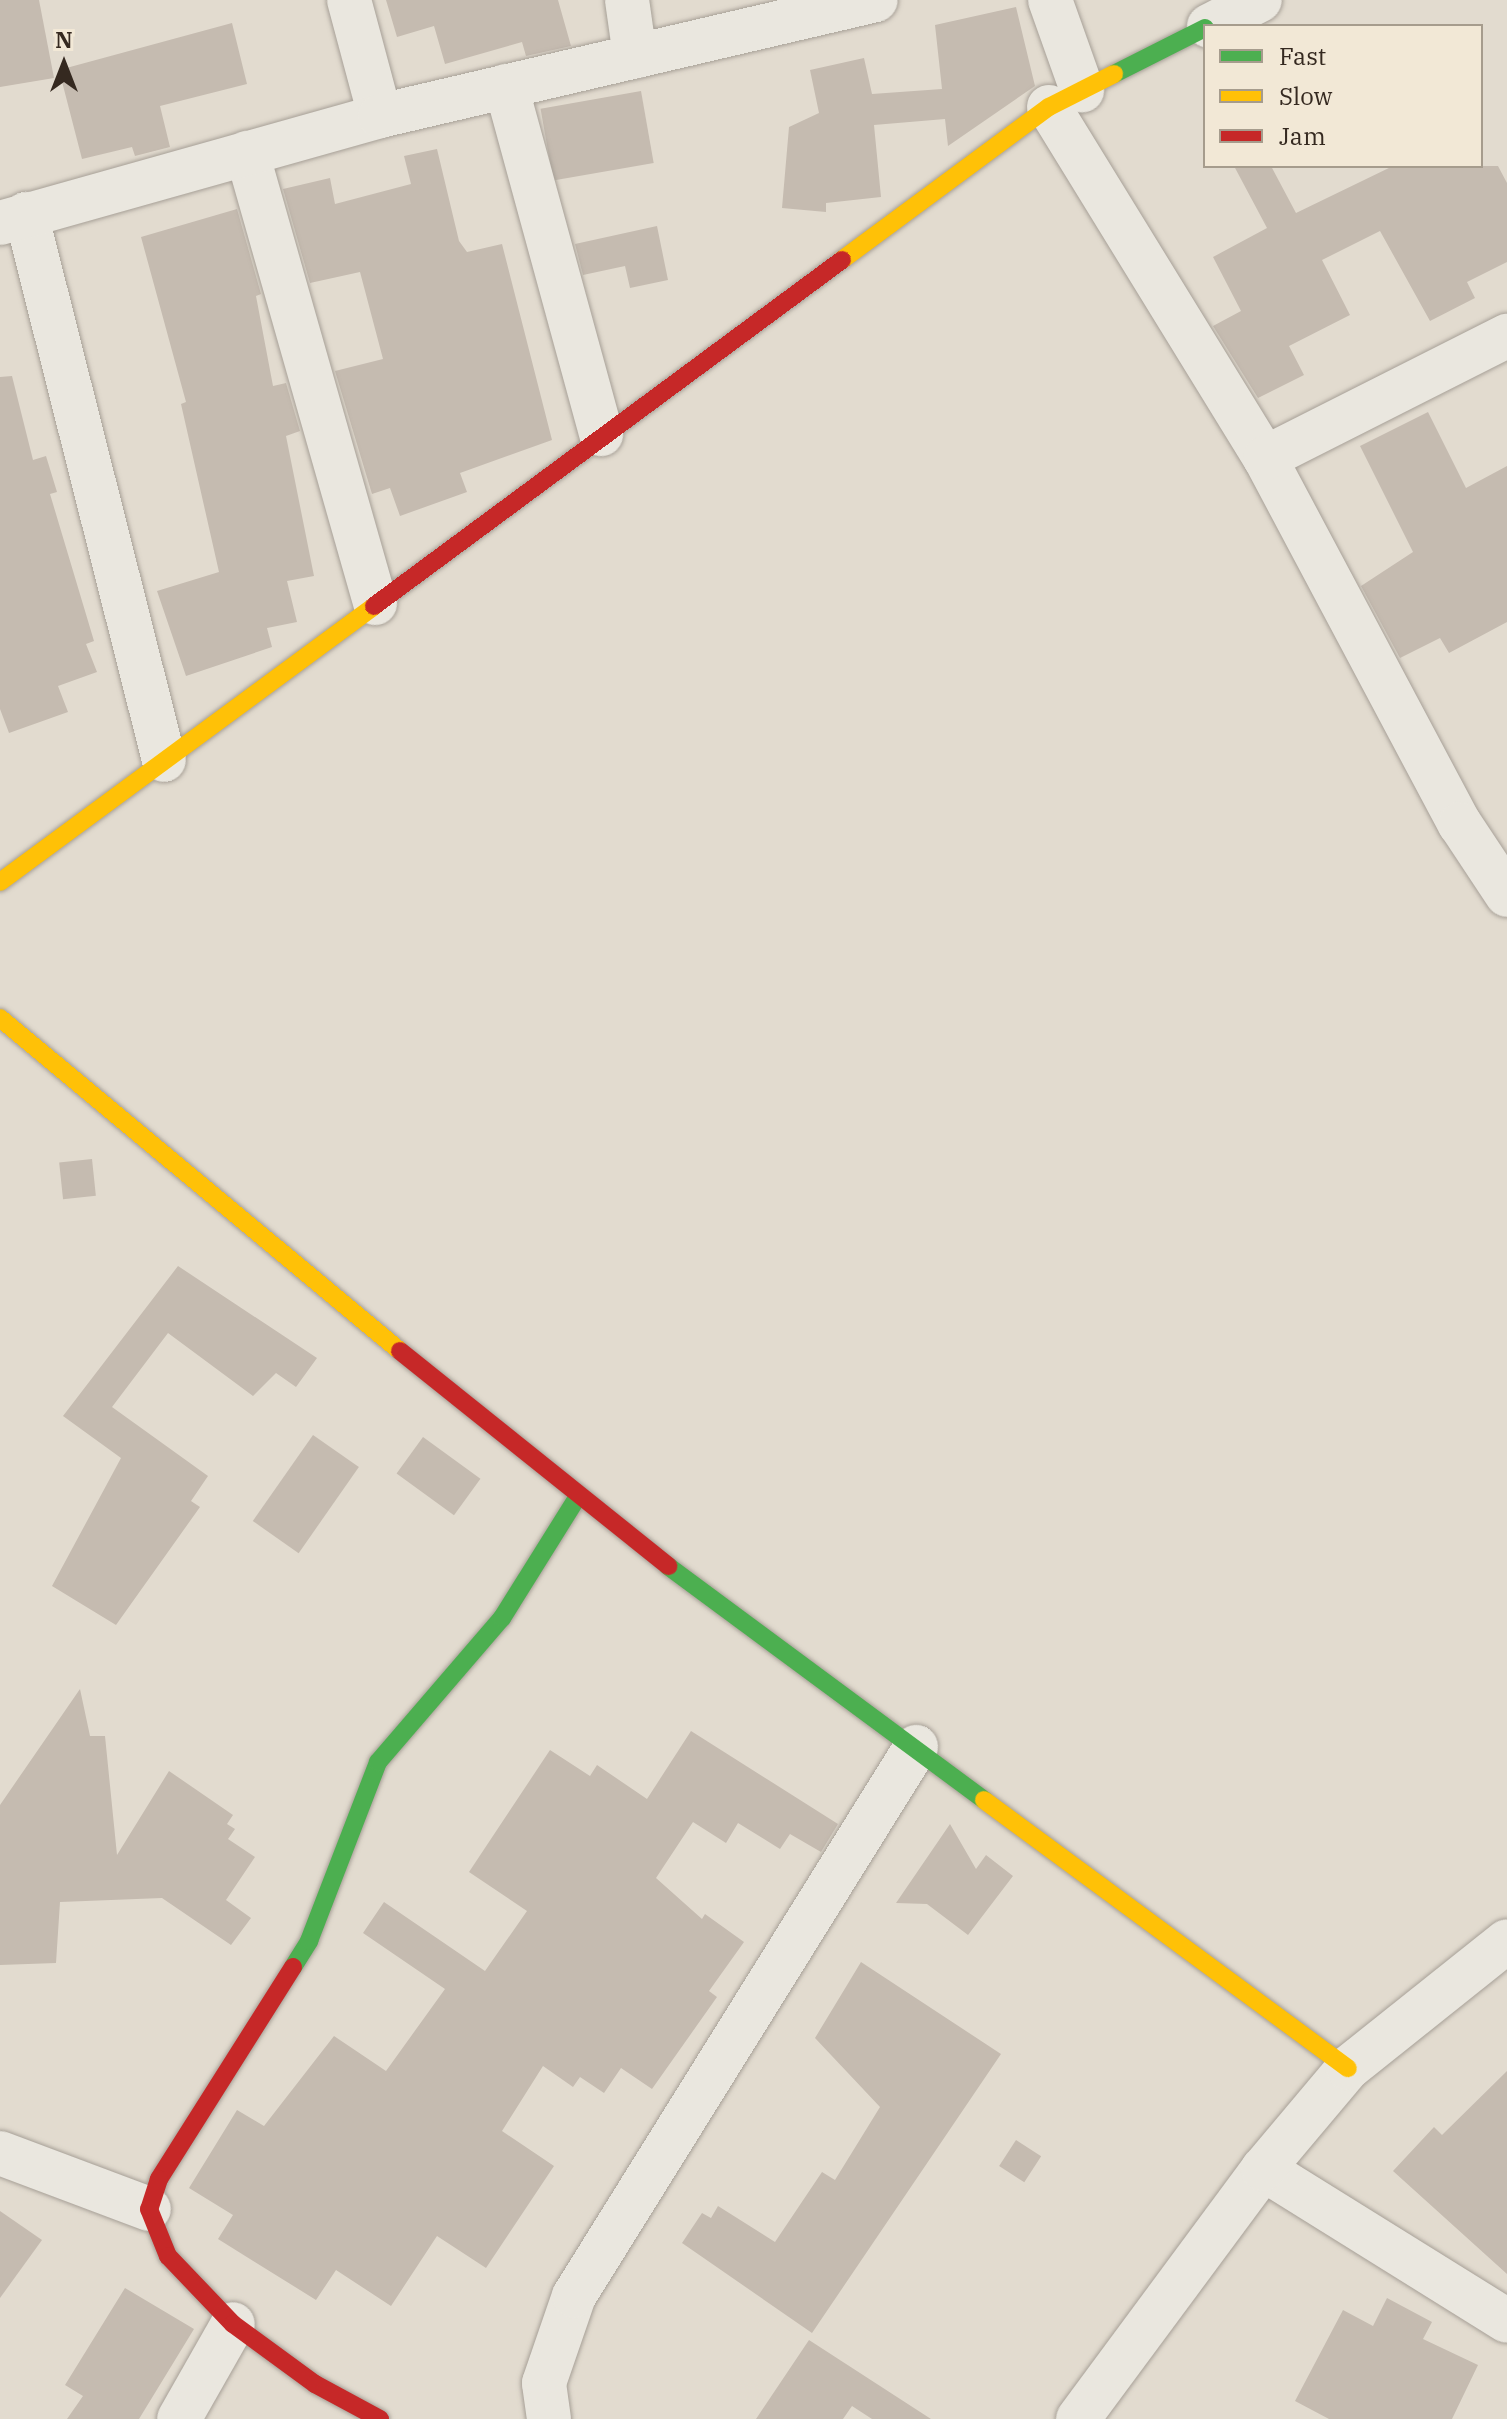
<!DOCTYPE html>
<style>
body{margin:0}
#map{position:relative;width:1507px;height:2419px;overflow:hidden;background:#e2dbcf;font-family:"IBM Plex Serif",serif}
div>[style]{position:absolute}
.building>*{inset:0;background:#c5bbb0;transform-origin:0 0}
.roads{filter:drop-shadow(0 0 2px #a7a097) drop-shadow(0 0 2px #a7a097)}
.street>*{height:44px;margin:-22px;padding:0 22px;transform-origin:22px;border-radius:22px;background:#eae7df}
.fast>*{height:18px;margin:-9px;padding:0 9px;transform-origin:9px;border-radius:9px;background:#4caf50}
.slow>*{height:18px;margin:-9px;padding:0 9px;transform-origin:9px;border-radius:9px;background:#ffc107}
.jam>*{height:18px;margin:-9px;padding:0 9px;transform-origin:9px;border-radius:9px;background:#c62828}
span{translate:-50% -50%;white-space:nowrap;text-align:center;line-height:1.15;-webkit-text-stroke:6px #f2e8d6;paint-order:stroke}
.legend{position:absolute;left:1203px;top:24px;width:280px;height:144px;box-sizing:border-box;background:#f2e8d6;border:2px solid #a69c8d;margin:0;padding:10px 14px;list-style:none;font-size:24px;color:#352920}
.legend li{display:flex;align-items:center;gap:16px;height:40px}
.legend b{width:40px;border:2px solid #a69c8d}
.north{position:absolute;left:24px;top:24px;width:80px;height:80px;-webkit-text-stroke:6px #f2e8d6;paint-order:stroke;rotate:0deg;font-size:22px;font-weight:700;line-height:32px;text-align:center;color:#352920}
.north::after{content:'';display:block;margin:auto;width:28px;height:36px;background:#352920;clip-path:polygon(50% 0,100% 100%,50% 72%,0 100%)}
</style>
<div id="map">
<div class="building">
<div style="clip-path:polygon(0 0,39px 0,54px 78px,0 87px)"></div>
<div style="clip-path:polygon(386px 0,558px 0,571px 46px,526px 56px,522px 42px,445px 64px,434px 26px,397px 37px)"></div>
<div style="clip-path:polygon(1016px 7px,1035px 86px,948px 146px,945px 119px,874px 125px,881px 197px,826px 203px,826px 212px,782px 208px,789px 127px,819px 113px,810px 70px,864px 58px,872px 94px,942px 89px,935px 25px)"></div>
<div style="clip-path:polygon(232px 23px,247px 84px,160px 106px,170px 147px,135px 156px,132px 147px,82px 159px,59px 70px)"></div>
<div style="left:641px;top:91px;width:73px;height:102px;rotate:80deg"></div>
<div style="clip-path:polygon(437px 149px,459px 241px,467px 252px,502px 244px,552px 440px,460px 473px,467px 492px,400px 516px,390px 488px,372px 494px,335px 371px,383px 359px,360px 272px,310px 283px,283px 189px,330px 178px,335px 204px,411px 184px,404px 156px)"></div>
<div style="clip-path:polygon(1234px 166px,1271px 166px,1296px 213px,1393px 166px,1498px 166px,1507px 183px,1507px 262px,1467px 282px,1475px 298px,1430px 321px,1380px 231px,1322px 260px,1350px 315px,1289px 346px,1304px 375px,1258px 398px,1213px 326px,1241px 311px,1213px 257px,1267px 228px)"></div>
<div style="clip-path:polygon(237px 209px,261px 294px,256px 296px,273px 386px,286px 383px,300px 431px,286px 436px,314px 576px,287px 581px,297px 622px,267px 628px,272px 647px,186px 676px,157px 591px,219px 572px,181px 404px,186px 402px,141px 237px)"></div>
<div style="clip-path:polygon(657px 226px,668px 280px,630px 288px,625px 266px,583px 275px,575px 244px)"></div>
<div style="clip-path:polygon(12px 376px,33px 460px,46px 456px,57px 492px,50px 494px,94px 641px,86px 644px,97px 672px,58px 686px,68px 712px,9px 733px,0 709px,0 377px)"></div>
<div style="clip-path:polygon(1428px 412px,1466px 488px,1507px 466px,1507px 622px,1449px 653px,1440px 638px,1400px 658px,1361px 586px,1413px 552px,1360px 446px)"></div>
<div style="left:92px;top:1159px;width:37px;height:33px;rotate:84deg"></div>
<div style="clip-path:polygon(178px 1266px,317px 1358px,296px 1387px,276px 1373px,253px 1396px,168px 1333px,112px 1407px,208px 1476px,191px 1501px,200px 1507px,116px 1625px,52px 1586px,121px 1458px,63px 1416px)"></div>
<div style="left:313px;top:1435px;width:56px;height:105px;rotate:35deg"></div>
<div style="left:423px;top:1437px;width:71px;height:45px;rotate:36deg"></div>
<div style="clip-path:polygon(80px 1689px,90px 1736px,105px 1736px,117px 1855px,169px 1771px,233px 1815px,227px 1824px,235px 1829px,228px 1839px,255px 1857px,226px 1900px,251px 1918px,231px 1945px,162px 1898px,60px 1902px,56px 1963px,0 1965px,0 1805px)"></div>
<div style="clip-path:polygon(691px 1731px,838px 1824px,821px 1852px,790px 1834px,780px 1849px,738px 1823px,726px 1843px,693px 1822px,656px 1878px,702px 1919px,705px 1914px,744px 1942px,709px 1991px,717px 1997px,652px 2089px,621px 2068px,604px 2093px,580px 2077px,573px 2087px,543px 2066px,502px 2131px,554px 2166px,486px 2268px,437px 2236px,391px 2306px,336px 2270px,316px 2300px,218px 2239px,233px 2215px,189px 2188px,237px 2110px,264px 2126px,334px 2036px,386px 2071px,445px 1989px,363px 1933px,384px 1902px,485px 1971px,527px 1911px,469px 1872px,550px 1750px,590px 1776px,597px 1765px,647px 1799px)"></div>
<div style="clip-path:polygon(950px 1824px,976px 1869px,986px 1855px,1013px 1876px,968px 1935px,927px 1904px,896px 1903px)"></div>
<div style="clip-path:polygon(861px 1962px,1001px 2054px,812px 2333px,682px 2243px,702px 2213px,711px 2218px,718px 2206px,775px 2242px,822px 2172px,835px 2180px,880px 2107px,815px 2038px)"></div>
<div style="clip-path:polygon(1507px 2071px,1507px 2274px,1393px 2171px,1434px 2127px,1442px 2135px)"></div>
<div style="left:1016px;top:2140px;width:30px;height:31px;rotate:33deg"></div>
<div style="clip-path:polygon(0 2211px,42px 2240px,0 2298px)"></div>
<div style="clip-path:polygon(125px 2288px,194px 2329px,139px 2419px,67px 2419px,83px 2396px,65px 2385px)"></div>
<div style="clip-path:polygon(1387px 2298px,1432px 2322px,1423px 2339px,1478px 2365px,1452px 2419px,1329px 2419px,1295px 2401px,1343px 2310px,1373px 2326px)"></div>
<div style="clip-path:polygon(809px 2340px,931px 2419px,872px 2419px,852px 2406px,843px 2419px,756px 2419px)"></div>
</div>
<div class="roads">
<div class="street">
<div style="left:349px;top:0;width:120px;rotate:75deg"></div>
<div style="left:627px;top:0;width:57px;rotate:81.9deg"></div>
<div style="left:1050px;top:0;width:96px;rotate:70.4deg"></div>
<div style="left:1209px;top:26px;width:57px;rotate:-27deg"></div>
<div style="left:506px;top:86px;width:361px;rotate:74.7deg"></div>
<div style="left:1049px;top:107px;width:412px;rotate:58.4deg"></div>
<div style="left:1265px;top:458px;width:415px;rotate:62deg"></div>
<div style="left:1460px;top:824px;width:85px;rotate:56.5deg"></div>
<div style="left:247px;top:153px;width:468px;rotate:74.1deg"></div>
<div style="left:26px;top:214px;width:563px;rotate:75.82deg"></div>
<div style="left:0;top:223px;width:395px;rotate:-15.7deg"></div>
<div style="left:380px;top:116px;width:509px;rotate:-13.16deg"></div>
<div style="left:1265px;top:458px;width:271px;rotate:-26.8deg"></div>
<div style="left:0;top:2153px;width:159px;rotate:20.6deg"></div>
<div style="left:1263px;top:2169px;width:287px;rotate:31.9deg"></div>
<div style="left:179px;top:2419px;width:109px;rotate:-60.4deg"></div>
<div style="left:549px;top:2419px;width:36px;rotate:-98deg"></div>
<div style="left:544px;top:2383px;width:92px;rotate:-71deg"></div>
<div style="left:574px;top:2296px;width:647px;rotate:-58.08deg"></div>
<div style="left:1078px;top:2419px;width:311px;rotate:-53.5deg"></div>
<div style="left:1263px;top:2169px;width:132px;rotate:-49.9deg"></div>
<div style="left:1348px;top:2068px;width:203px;rotate:-38.6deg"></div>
</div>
<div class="fast">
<div style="left:1114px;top:74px;width:102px;rotate:-26.8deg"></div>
<div style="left:668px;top:1566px;width:393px;rotate:36.5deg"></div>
<div style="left:293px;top:1967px;width:31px;rotate:-58deg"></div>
<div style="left:309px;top:1941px;width:192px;rotate:-68.9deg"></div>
<div style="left:378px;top:1762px;width:190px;rotate:-49.3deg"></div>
<div style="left:502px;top:1618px;width:142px;rotate:-58deg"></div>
</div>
<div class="slow">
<div style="left:842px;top:260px;width:257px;rotate:-36.5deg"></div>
<div style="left:1049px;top:107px;width:73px;rotate:-26.9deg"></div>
<div style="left:0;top:882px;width:465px;rotate:-36.4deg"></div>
<div style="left:0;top:1018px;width:520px;rotate:39.78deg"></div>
<div style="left:984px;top:1800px;width:452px;rotate:36.4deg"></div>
</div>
<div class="jam">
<div style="left:374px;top:606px;width:582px;rotate:-36.48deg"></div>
<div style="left:400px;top:1351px;width:344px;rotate:38.7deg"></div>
<div style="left:293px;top:1967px;width:251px;rotate:122.3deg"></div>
<div style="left:159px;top:2179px;width:32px;rotate:108deg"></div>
<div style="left:149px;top:2209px;width:51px;rotate:68deg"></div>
<div style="left:168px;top:2256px;width:94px;rotate:46.3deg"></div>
<div style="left:233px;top:2324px;width:102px;rotate:36.2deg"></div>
<div style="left:315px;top:2384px;width:74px;rotate:28.3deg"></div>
</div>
</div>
<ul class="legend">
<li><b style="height:10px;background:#4caf50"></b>Fast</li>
<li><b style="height:10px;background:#ffc107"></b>Slow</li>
<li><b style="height:10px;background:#c62828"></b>Jam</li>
</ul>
<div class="north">N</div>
</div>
